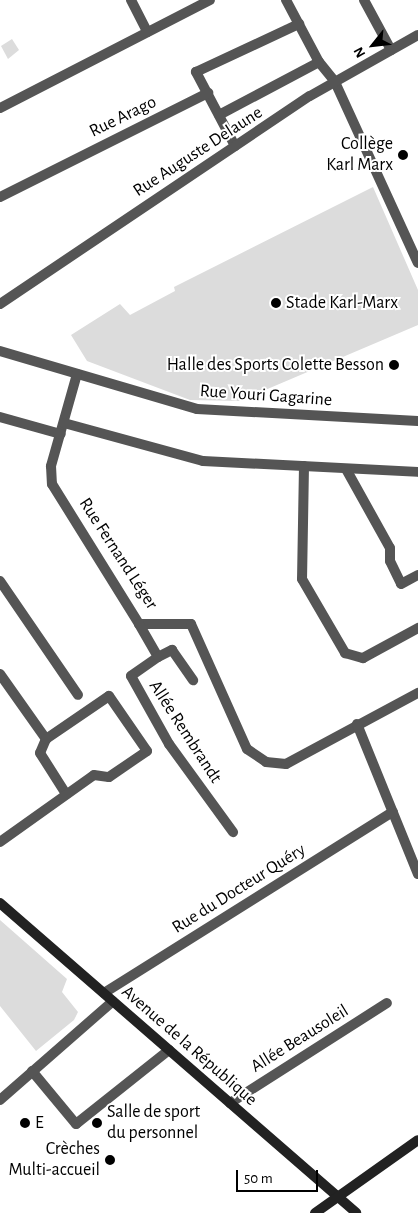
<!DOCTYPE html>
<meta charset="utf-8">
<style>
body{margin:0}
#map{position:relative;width:418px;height:1213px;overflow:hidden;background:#fff;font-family:"Alegreya Sans",sans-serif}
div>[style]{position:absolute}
.green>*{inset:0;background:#dcdcdc}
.street>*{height:10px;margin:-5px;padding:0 5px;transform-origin:5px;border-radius:5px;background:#555}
.secondary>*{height:10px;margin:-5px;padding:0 5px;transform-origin:5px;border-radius:5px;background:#222}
.dots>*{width:14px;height:14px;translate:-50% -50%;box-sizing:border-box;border:2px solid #fff;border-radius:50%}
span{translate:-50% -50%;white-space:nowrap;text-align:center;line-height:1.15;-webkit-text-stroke:4px #fff;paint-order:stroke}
.street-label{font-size:18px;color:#000}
.poi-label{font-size:18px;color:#000}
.right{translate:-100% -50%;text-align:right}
.left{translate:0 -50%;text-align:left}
.north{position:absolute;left:348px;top:20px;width:50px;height:50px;-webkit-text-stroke:4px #fff;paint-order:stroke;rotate:241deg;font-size:14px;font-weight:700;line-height:20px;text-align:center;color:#000}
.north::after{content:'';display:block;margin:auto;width:18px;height:22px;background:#000;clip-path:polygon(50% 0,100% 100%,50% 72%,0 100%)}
.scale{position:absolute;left:236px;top:1170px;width:82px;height:22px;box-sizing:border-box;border:2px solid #000;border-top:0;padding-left:6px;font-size:15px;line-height:18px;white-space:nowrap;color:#000;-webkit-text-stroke:4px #fff;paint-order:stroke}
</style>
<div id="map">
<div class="green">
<div style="clip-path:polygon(12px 39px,19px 50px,8px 59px,1px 46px)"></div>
<div style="clip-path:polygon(373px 187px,418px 290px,418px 325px,239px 401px,190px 400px,87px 361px,71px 335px,120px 304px,130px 315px,175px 291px,174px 287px)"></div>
<div style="clip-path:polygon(0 920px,67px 979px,62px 992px,78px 1012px,74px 1020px,36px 1051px,0 1006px)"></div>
</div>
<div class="street">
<div style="left:131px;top:0;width:36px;rotate:63deg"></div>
<div style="left:286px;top:0;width:70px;rotate:62deg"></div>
<div style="left:319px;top:62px;width:26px;rotate:51deg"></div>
<div style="left:335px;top:82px;width:199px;rotate:65.4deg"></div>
<div style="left:364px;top:0;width:57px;rotate:61.6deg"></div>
<div style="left:0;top:108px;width:236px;rotate:-27.2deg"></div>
<div style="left:219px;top:115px;width:113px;rotate:-27.9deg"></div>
<div style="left:235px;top:146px;width:84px;rotate:-117.8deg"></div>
<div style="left:196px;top:72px;width:114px;rotate:-25deg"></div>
<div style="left:0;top:197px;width:233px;rotate:-26.6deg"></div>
<div style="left:0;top:304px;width:373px;rotate:-33.9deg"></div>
<div style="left:310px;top:96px;width:124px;rotate:-29.5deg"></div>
<div style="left:0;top:351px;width:205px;rotate:16.4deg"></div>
<div style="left:197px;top:409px;width:221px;rotate:3.1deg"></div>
<div style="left:77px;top:374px;width:96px;rotate:105.8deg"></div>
<div style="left:51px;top:466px;width:18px;rotate:87deg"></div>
<div style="left:52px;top:484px;width:165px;rotate:58.1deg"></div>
<div style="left:139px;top:624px;width:52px"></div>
<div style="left:191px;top:624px;width:137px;rotate:65.9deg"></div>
<div style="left:247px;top:749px;width:23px;rotate:34deg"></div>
<div style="left:266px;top:762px;width:20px;rotate:6deg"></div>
<div style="left:286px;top:764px;width:150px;rotate:-28.3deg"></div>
<div style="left:0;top:417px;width:63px;rotate:15.6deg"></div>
<div style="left:64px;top:423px;width:144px;rotate:15.3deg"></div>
<div style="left:203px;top:461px;width:215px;rotate:2.9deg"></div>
<div style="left:304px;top:466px;width:113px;rotate:91deg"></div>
<div style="left:302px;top:579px;width:86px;rotate:59.8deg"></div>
<div style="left:345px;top:653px;width:19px;rotate:16deg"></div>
<div style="left:363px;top:658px;width:63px;rotate:-28.6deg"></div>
<div style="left:346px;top:469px;width:90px;rotate:60.9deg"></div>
<div style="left:390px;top:548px;width:13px;rotate:90deg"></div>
<div style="left:390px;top:561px;width:25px;rotate:64deg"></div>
<div style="left:401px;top:584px;width:19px;rotate:-28deg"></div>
<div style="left:0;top:581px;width:138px;rotate:55.6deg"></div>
<div style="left:139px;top:624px;width:38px;rotate:60deg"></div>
<div style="left:158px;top:657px;width:33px;rotate:145deg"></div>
<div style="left:131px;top:676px;width:78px;rotate:60.8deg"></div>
<div style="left:169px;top:744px;width:109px;rotate:54deg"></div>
<div style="left:158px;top:657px;width:16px;rotate:-27deg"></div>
<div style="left:172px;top:650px;width:37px;rotate:55deg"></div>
<div style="left:0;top:674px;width:80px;rotate:54.7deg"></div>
<div style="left:46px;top:739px;width:15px;rotate:113deg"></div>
<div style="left:40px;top:753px;width:49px;rotate:57.6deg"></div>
<div style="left:357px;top:724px;width:162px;rotate:67.9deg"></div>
<div style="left:0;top:842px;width:115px;rotate:-35.5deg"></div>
<div style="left:94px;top:775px;width:15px;rotate:8deg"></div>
<div style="left:109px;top:777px;width:46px;rotate:-34.4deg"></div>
<div style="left:147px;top:751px;width:67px;rotate:-124.6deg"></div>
<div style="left:109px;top:696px;width:76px;rotate:145.7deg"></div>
<div style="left:104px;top:993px;width:341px;rotate:-32.1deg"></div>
<div style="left:32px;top:1071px;width:69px;rotate:50.3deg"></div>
<div style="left:76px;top:1124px;width:119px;rotate:-38.5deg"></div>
<div style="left:0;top:1100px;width:150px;rotate:-41.2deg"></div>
<div style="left:230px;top:1103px;width:186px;rotate:-32.5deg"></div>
</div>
<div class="secondary">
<div style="left:0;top:903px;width:472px;rotate:41deg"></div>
<div style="left:315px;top:1213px;width:126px;rotate:-35.3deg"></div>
</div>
<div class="dots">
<div style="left:403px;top:155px;background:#000"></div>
<div style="left:276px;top:303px;background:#000"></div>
<div style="left:394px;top:365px;background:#000"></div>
<div style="left:25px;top:1123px;background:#000"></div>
<div style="left:97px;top:1123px;background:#000"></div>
<div style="left:110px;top:1160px;background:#000"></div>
</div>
<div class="street-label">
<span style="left:123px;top:117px;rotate:-26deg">Rue Arago</span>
<span style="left:198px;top:152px;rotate:-33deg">Rue Auguste Delaune</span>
<span style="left:266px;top:396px;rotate:4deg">Rue Youri Gagarine</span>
<span style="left:118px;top:554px;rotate:57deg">Rue Fernand Léger</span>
<span style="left:185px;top:732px;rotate:57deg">Allée Rembrandt</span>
<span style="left:239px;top:889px;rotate:-32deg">Rue du Docteur Quéry</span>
<span style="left:300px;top:1039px;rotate:-32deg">Allée Beausoleil</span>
<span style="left:189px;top:1046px;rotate:41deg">Avenue de la République</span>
</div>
<div class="poi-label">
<span class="right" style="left:393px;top:155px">Collège<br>Karl Marx</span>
<span class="left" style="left:286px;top:303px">Stade Karl-Marx</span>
<span class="right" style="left:384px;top:365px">Halle des Sports Colette Besson</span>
<span class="left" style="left:107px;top:1123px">Salle de sport<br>du personnel</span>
<span class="left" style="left:35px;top:1123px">E</span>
<span class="right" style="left:100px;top:1160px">Crèches<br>Multi-accueil</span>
</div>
<div class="north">N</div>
<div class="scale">50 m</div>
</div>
